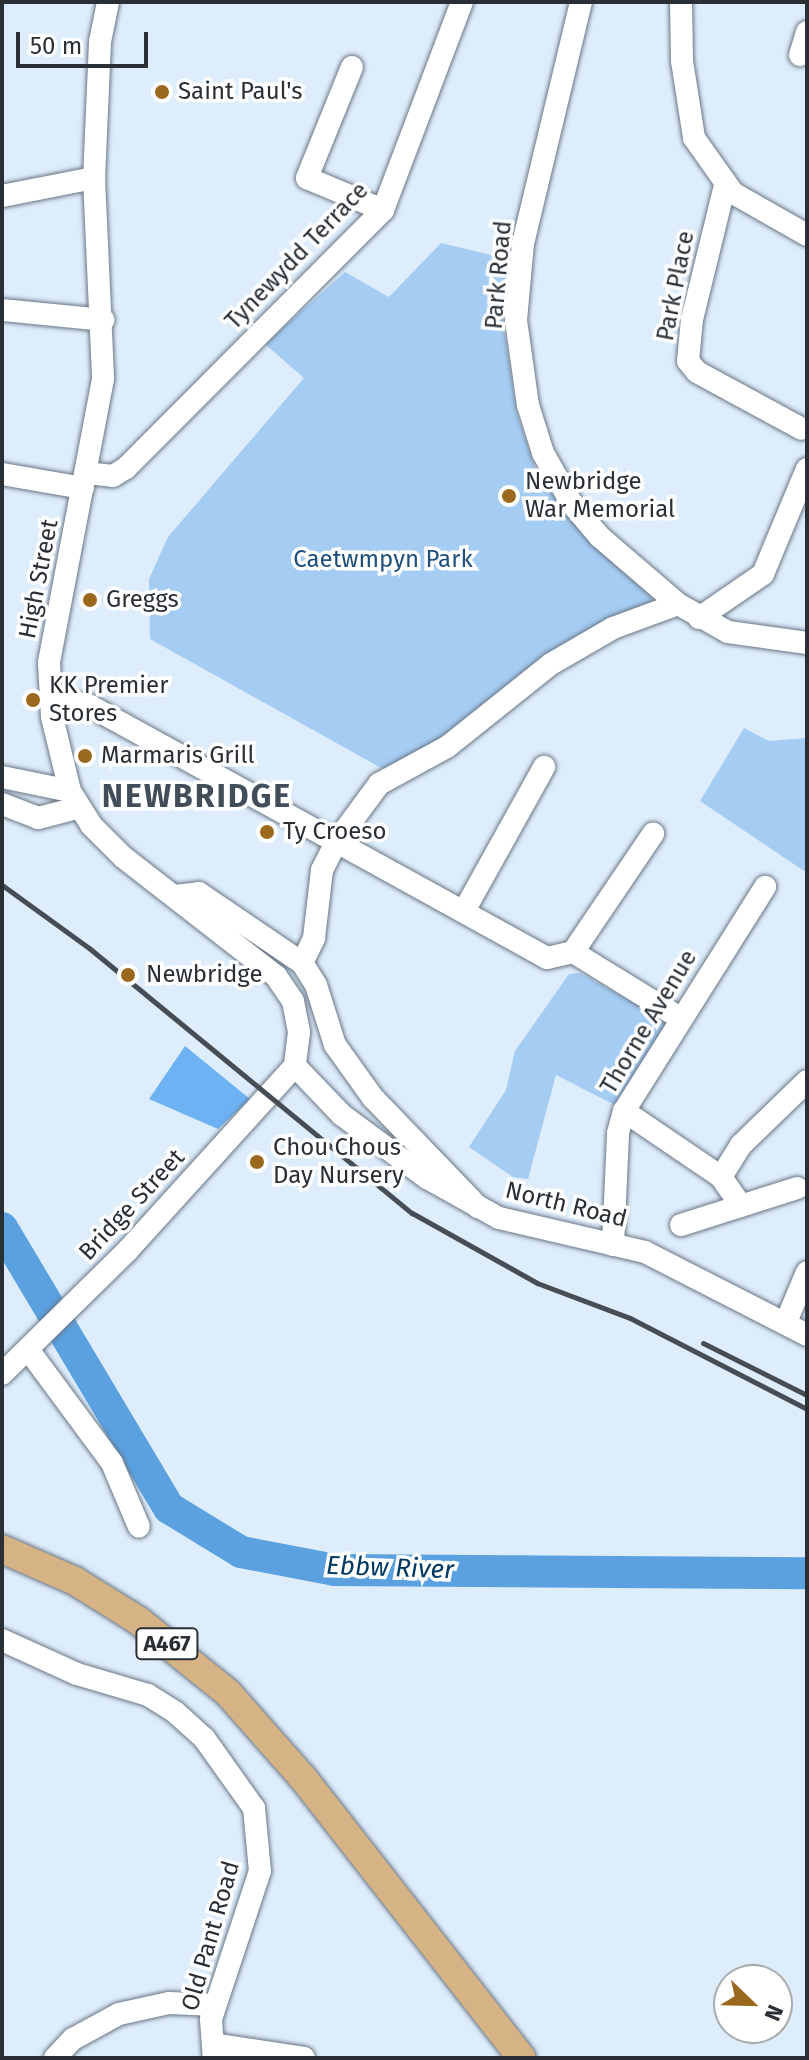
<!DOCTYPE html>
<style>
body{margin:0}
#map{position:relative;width:809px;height:2060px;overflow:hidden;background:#deedfc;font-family:"Fira Sans",sans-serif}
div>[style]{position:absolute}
.green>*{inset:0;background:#a5ccf2}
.forest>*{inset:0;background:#6db3f3}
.river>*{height:32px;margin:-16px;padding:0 16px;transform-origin:16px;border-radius:16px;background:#5ba1e0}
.roads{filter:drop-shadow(0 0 2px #697684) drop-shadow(0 0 2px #697684)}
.minor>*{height:22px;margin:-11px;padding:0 11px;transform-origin:11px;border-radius:11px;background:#fff}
.major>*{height:28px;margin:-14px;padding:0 14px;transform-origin:14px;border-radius:14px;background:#d6b384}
.rail>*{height:5px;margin:-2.5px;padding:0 2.5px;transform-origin:2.5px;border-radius:2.5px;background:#464d54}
.dots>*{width:22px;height:22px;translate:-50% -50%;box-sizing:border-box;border:4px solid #fff;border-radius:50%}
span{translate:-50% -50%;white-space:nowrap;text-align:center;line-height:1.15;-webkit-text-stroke:7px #fff;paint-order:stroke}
.shield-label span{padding:2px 6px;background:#fff;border:2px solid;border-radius:6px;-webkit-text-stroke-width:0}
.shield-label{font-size:22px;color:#292f34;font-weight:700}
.poi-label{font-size:24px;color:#292f34}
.left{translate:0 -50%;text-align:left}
.street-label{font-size:24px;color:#292f34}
.park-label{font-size:24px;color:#1f507b}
.water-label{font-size:26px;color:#023962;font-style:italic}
.district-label{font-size:32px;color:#414d59;font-weight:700;letter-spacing:2px}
.frame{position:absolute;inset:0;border:4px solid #292f34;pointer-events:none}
.north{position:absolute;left:713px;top:1964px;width:80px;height:80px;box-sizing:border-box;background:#fff;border:2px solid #a9acae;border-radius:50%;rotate:113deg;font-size:22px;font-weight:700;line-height:32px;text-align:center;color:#292f34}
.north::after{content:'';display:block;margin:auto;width:28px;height:36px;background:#9b691e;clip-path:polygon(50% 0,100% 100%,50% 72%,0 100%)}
.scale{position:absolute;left:16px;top:32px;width:132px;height:36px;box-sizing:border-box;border:4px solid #292f34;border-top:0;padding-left:10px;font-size:24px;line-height:28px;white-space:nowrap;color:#292f34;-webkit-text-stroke:6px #fff;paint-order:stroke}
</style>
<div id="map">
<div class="green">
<div style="clip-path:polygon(441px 243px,508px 259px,503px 323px,517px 414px,535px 467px,565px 512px,650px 589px,653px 607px,448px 736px,383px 769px,150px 639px,149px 579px,168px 537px,304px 378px,265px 344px,345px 272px,389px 297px)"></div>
<div style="clip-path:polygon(744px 728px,769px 741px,807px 738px,807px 873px,700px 801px)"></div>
<div style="clip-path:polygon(580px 973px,668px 1022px,617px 1106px,556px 1075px,528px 1179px,513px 1177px,469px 1147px,506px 1090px,515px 1051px,569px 974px)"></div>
</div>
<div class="forest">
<div style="clip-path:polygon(185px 1046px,250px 1099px,218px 1129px,149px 1099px)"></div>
</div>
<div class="river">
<div style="left:2px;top:1228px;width:326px;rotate:59.2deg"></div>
<div style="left:169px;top:1508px;width:84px;rotate:31.4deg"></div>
<div style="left:241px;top:1552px;width:96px;rotate:10.8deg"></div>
<div style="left:335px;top:1570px;width:472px;rotate:0.4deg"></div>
</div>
<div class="roads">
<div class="minor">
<div style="left:108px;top:2px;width:41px;rotate:101.3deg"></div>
<div style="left:100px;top:42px;width:136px;rotate:92.5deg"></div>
<div style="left:94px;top:178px;width:201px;rotate:87.4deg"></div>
<div style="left:103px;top:379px;width:289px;rotate:100.8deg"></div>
<div style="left:49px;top:663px;width:54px;rotate:86.8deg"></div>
<div style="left:52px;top:717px;width:76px;rotate:76.3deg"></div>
<div style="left:70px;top:791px;width:40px;rotate:58deg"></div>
<div style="left:91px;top:825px;width:45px;rotate:45deg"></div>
<div style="left:123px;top:857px;width:194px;rotate:37.9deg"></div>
<div style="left:276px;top:976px;width:30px;rotate:56deg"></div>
<div style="left:293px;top:1001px;width:32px;rotate:79deg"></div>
<div style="left:299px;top:1032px;width:34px;rotate:97deg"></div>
<div style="left:581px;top:2px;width:248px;rotate:103.5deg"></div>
<div style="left:523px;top:243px;width:77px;rotate:95.2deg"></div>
<div style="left:516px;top:320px;width:86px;rotate:82deg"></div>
<div style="left:528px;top:405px;width:50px;rotate:72.6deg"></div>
<div style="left:543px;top:453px;width:59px;rotate:60.4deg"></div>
<div style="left:572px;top:504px;width:43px;rotate:49.7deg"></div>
<div style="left:600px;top:537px;width:103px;rotate:40.7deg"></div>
<div style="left:678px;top:604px;width:57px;rotate:29.2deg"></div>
<div style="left:728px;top:632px;width:80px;rotate:7.9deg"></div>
<div style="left:681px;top:2px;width:59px;rotate:89deg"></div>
<div style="left:682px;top:61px;width:78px;rotate:81.1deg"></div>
<div style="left:694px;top:138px;width:67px;rotate:54.7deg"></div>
<div style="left:733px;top:193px;width:85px;rotate:29.6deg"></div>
<div style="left:800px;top:55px;width:24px;rotate:-73deg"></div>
<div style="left:352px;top:67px;width:120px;rotate:112.1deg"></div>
<div style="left:307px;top:178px;width:82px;rotate:22.8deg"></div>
<div style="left:725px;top:185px;width:138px;rotate:103.8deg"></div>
<div style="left:692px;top:319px;width:42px;rotate:95.4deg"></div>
<div style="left:688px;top:361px;width:14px;rotate:51deg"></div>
<div style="left:697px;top:372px;width:119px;rotate:28.5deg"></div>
<div style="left:2px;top:196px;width:94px;rotate:-11.1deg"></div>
<div style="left:2px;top:310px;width:102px;rotate:5.6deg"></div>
<div style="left:86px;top:473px;width:27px;rotate:6deg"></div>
<div style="left:113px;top:476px;width:15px;rotate:-32deg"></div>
<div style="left:126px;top:468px;width:364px;rotate:-45.1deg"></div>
<div style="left:383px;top:210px;width:222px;rotate:-69.2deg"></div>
<div style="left:2px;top:474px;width:82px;rotate:9.8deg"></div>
<div style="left:699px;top:618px;width:78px;rotate:-34.5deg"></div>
<div style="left:763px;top:574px;width:114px;rotate:-67.3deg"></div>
<div style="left:49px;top:698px;width:42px;rotate:11deg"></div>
<div style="left:90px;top:706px;width:522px;rotate:28.87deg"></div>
<div style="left:547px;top:958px;width:27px;rotate:-13deg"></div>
<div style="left:573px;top:952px;width:143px;rotate:-55.9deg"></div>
<div style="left:2px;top:777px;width:69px;rotate:11.6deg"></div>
<div style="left:2px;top:804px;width:39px;rotate:21deg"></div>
<div style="left:38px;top:818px;width:40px;rotate:-14.4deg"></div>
<div style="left:175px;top:896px;width:24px;rotate:-7deg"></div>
<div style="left:199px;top:893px;width:125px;rotate:34.2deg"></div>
<div style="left:464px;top:911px;width:165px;rotate:-60.9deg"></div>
<div style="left:573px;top:952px;width:126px;rotate:31.7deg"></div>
<div style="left:295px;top:1066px;width:68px;rotate:46.2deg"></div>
<div style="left:342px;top:1115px;width:106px;rotate:36.5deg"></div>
<div style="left:427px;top:1178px;width:82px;rotate:29.1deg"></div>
<div style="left:499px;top:1218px;width:150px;rotate:13.1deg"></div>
<div style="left:645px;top:1252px;width:182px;rotate:27.1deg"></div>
<div style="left:624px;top:1111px;width:117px;rotate:34.2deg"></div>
<div style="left:721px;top:1177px;width:35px;rotate:55deg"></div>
<div style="left:721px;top:1177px;width:38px;rotate:-58deg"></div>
<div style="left:741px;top:1145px;width:92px;rotate:-44.1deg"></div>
<div style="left:478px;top:1207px;width:151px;rotate:-133.9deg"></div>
<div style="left:373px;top:1098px;width:65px;rotate:-125.6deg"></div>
<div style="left:335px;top:1045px;width:63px;rotate:-107.6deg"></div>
<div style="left:316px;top:985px;width:26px;rotate:-122deg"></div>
<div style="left:302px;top:963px;width:28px;rotate:-64deg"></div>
<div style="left:314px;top:938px;width:68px;rotate:-83.3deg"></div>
<div style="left:322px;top:870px;width:33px;rotate:-63deg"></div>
<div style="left:337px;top:841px;width:71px;rotate:-53.6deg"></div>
<div style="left:379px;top:784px;width:77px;rotate:-28.6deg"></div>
<div style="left:447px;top:747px;width:133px;rotate:-38.6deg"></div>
<div style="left:551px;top:664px;width:72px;rotate:-30.1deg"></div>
<div style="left:613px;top:628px;width:69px;rotate:-20.3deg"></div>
<div style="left:681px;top:1225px;width:122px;rotate:-17.7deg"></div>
<div style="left:613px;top:1245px;width:112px;rotate:-87.4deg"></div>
<div style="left:618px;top:1133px;width:23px;rotate:-75deg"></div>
<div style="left:624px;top:1111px;width:265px;rotate:-57.8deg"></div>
<div style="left:786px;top:1322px;width:54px;rotate:-67.2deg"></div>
<div style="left:30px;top:1352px;width:138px;rotate:53.5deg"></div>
<div style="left:112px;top:1463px;width:69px;rotate:67.1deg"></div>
<div style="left:2px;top:1374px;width:177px;rotate:-44.5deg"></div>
<div style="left:128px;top:1250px;width:248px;rotate:-47.8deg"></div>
<div style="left:2px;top:1640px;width:82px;rotate:24.4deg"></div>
<div style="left:77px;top:1674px;width:74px;rotate:16.5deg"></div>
<div style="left:148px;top:1695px;width:32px;rotate:32deg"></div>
<div style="left:175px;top:1712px;width:39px;rotate:42deg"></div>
<div style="left:204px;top:1738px;width:86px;rotate:54.5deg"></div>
<div style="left:254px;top:1808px;width:63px;rotate:84.6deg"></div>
<div style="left:260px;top:1871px;width:156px;rotate:108.3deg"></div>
<div style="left:211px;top:2019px;width:39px;rotate:86deg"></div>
<div style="left:213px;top:2044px;width:92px;rotate:8.7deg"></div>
<div style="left:55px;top:2058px;width:26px;rotate:-47deg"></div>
<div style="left:73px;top:2039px;width:52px;rotate:-28.5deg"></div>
<div style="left:119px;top:2014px;width:51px;rotate:-12.4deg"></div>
<div style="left:169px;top:2003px;width:46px;rotate:2.5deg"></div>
</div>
<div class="major">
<div style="left:2px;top:1549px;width:80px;rotate:23.7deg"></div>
<div style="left:75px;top:1581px;width:75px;rotate:32deg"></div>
<div style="left:139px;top:1621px;width:114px;rotate:39deg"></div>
<div style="left:228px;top:1693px;width:113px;rotate:48.6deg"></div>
<div style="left:303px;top:1778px;width:355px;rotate:52deg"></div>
</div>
</div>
<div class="rail">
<div style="left:2px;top:885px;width:107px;rotate:35.9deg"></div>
<div style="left:89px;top:948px;width:418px;rotate:39.4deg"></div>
<div style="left:412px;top:1213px;width:143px;rotate:29.2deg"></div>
<div style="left:537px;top:1283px;width:99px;rotate:20.6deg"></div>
<div style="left:630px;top:1318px;width:199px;rotate:27.2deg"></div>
<div style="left:703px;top:1343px;width:116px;rotate:26.6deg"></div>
</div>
<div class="dots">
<div style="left:162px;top:92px;background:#9b691e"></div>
<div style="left:509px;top:496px;background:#9b691e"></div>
<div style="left:90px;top:600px;background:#9b691e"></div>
<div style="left:33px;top:700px;background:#9b691e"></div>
<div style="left:85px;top:756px;background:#9b691e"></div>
<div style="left:267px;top:832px;background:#9b691e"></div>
<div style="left:128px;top:975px;background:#9b691e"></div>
<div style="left:257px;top:1162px;background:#9b691e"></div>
</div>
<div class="shield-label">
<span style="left:167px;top:1644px">A467</span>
</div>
<div class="poi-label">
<span class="left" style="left:178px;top:92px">Saint Paul's</span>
<span class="left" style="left:525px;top:496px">Newbridge<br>War Memorial</span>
<span class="left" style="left:106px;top:600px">Greggs</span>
<span class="left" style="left:49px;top:700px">KK Premier<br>Stores</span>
<span class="left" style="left:101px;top:756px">Marmaris Grill</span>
<span class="left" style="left:283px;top:832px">Ty Croeso</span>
<span class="left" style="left:146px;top:975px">Newbridge</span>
<span class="left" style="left:273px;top:1162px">Chou Chous<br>Day Nursery</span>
</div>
<div class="street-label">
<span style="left:297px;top:256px;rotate:-46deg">Tynewydd Terrace</span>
<span style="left:499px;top:275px;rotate:-85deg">Park Road</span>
<span style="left:676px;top:286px;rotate:-79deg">Park Place</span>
<span style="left:39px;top:579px;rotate:-79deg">High Street</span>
<span style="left:649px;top:1022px;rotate:-59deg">Thorne Avenue</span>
<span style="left:132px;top:1205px;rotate:-47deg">Bridge Street</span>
<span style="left:566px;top:1205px;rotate:14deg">North Road</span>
<span style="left:211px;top:1936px;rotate:-74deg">Old Pant Road</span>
</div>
<div class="park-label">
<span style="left:383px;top:560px">Caetwmpyn Park</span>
</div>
<div class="water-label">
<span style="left:390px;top:1568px;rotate:2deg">Ebbw River</span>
</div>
<div class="district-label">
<span style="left:197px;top:796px">NEWBRIDGE</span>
</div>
<div class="frame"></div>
<div class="north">N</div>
<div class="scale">50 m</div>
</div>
